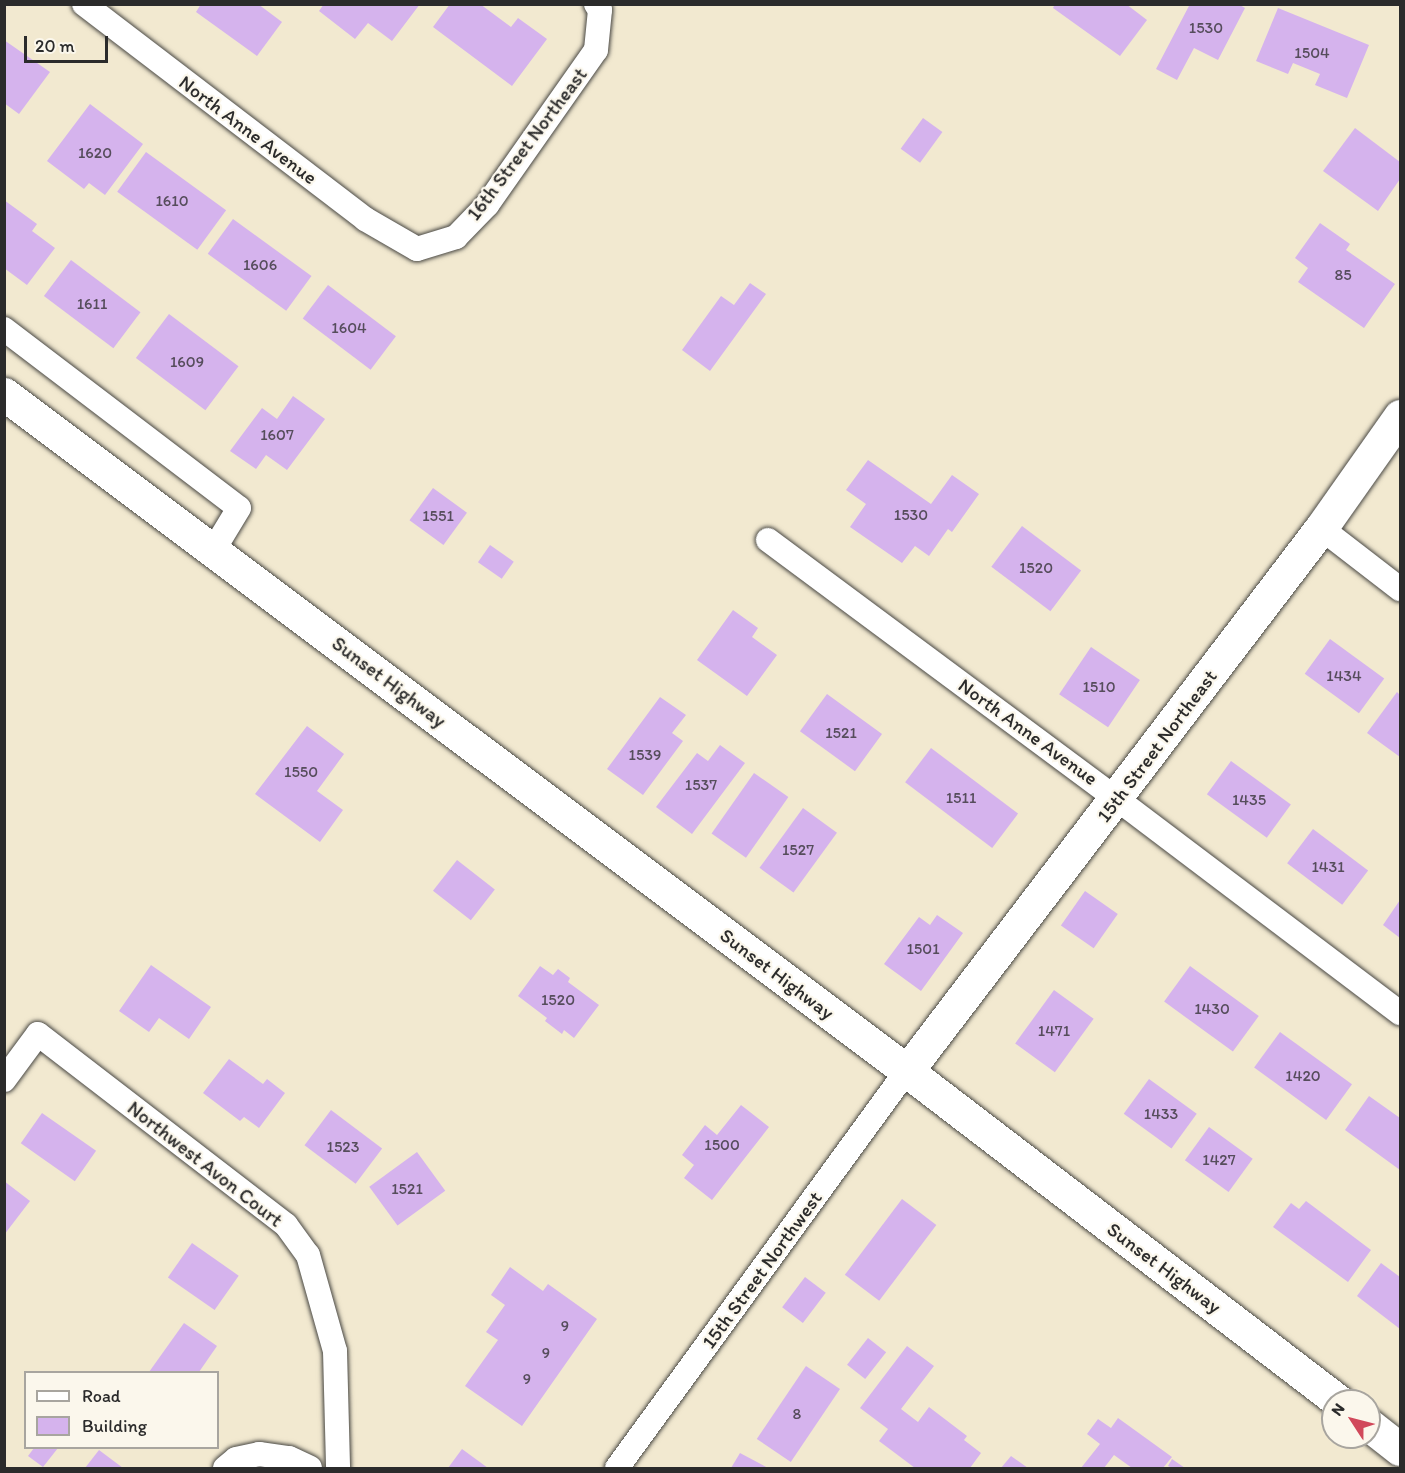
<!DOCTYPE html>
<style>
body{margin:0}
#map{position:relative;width:1405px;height:1473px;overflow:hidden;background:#f2e9d0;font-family:Itim,sans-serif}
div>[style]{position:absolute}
.building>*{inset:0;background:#d5b3ed;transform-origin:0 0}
.roads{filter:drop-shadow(0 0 2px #494844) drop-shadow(0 0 2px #494844)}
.street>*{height:24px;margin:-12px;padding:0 12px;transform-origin:12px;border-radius:12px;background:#fff}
.secondary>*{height:33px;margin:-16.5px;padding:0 16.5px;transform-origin:16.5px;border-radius:16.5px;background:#fff}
.highway>*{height:33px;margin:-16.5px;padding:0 16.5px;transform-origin:16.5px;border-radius:16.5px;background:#fff}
span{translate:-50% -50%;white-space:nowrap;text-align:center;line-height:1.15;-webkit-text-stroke:4.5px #fbf7ec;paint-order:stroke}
.number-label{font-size:16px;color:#564d5c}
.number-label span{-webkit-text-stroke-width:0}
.street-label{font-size:20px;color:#2b2b2b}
.frame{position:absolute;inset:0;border:6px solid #2b2b2b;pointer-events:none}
.legend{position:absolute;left:24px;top:1371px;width:195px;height:78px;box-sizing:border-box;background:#fbf7ec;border:2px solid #a8a59f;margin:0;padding:8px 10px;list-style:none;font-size:18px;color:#2b2b2b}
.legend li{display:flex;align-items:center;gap:12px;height:30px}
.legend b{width:30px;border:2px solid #a8a59f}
.north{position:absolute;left:1321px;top:1389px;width:60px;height:60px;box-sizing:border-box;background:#fbf7ec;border:2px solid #a8a59f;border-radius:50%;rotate:306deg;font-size:16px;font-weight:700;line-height:24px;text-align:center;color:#2b2b2b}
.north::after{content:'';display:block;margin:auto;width:21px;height:27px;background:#d1495b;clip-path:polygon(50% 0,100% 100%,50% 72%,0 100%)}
.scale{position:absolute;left:24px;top:36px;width:84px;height:27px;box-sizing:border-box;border:3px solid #2b2b2b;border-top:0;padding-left:8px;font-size:18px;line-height:21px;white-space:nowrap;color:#2b2b2b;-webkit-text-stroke:4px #fbf7ec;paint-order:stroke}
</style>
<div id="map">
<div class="building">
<div style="clip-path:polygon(201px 4px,258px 4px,282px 22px,257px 56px,196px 12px)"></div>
<div style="clip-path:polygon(324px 4px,420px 4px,392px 41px,368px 23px,355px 39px,319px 11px)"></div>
<div style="clip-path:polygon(450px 4px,480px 4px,511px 27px,518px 18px,547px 39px,512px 86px,433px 27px)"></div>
<div style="clip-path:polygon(1055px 4px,1126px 4px,1147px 20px,1120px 56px,1053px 8px)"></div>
<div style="clip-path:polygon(1190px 4px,1238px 4px,1245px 8px,1218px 60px,1194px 48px,1177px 80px,1156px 69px)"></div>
<div style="clip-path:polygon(1278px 8px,1369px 45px,1347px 98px,1315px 85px,1320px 74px,1293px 63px,1288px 74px,1256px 61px)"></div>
<div style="clip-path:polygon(4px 40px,50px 72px,19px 114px,4px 103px)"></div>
<div style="clip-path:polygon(90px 104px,143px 144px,105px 195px,89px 183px,84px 189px,47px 161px)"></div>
<div style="left:923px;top:118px;width:24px;height:38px;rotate:36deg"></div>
<div style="clip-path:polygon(1355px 128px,1400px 162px,1400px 179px,1378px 211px,1323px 171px)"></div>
<div style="left:146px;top:152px;width:99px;height:49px;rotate:36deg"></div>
<div style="clip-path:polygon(4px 200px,37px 224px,32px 231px,55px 248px,27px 285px,4px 268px)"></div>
<div style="left:233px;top:219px;width:97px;height:43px;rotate:36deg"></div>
<div style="clip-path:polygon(1320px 223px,1350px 244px,1346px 250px,1395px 284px,1364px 328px,1298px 282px,1308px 268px,1295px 258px)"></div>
<div style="left:71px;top:260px;width:87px;height:45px;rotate:37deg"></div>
<div style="clip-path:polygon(750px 283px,766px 294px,710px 371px,682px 350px,721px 296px,734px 305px)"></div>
<div style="left:328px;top:285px;width:85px;height:42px;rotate:37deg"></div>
<div style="left:169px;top:314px;width:87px;height:55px;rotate:37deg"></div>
<div style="clip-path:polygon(293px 396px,325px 419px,287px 470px,266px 455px,256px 469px,230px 451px,262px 408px,277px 419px)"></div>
<div style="clip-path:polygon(868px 460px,931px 504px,952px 475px,979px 494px,952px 532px,948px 529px,929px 556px,915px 546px,902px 563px,850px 527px,866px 504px,846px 490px)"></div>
<div style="left:433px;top:488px;width:42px;height:40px;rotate:36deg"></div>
<div style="left:1022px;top:526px;width:74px;height:51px;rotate:37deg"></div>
<div style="left:490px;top:545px;width:29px;height:21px;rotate:35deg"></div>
<div style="clip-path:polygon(733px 610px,758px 628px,752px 637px,777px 655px,747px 696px,697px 660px)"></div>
<div style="left:1330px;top:639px;width:67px;height:43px;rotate:36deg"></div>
<div style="left:1091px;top:647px;width:59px;height:57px;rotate:34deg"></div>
<div style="clip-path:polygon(1397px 692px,1400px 695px,1400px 757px,1367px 733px)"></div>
<div style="left:827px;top:694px;width:68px;height:46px;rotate:36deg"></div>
<div style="clip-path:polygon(660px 697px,686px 715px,672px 733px,683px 741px,643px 795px,607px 769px)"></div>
<div style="clip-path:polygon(307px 726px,344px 754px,317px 791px,343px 810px,320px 842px,255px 794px)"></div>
<div style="clip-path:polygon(720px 745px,745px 763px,692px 834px,656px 807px,697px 753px,708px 761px)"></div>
<div style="left:931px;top:748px;width:109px;height:43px;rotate:37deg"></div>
<div style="left:1231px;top:761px;width:74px;height:41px;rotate:36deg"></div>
<div style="left:754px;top:773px;width:42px;height:74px;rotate:35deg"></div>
<div style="left:803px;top:808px;width:42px;height:74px;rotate:36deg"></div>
<div style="left:1313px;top:829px;width:69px;height:43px;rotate:37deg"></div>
<div style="left:457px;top:860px;width:48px;height:39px;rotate:38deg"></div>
<div style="left:1085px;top:891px;width:40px;height:42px;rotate:35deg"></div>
<div style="clip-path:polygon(1400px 900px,1400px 938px,1383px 925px)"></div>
<div style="clip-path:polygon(937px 915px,963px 933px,921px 991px,884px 964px,919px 917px,930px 925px)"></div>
<div style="clip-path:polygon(151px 965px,211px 1007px,189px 1039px,159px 1018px,149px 1032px,119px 1011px)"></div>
<div style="clip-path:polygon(540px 966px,553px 975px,558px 969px,570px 978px,568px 982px,599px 1005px,574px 1038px,564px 1030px,562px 1034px,545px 1021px,547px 1018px,518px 996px)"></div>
<div style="left:1190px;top:966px;width:85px;height:44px;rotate:36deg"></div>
<div style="left:1054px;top:990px;width:49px;height:66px;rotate:36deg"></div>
<div style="left:1280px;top:1032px;width:89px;height:44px;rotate:36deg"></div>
<div style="clip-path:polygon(229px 1059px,263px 1084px,267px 1079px,285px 1093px,259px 1128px,244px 1117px,240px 1121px,203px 1093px)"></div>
<div style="left:1149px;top:1079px;width:59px;height:43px;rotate:36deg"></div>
<div style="clip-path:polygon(1369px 1096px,1400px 1118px,1400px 1170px,1345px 1130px)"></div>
<div style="clip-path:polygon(741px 1105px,769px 1127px,712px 1200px,684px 1178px,694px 1165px,682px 1155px,705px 1125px,717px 1135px)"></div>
<div style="left:331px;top:1110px;width:64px;height:44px;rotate:37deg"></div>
<div style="left:42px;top:1113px;width:66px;height:37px;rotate:35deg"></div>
<div style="left:1209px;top:1127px;width:54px;height:41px;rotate:36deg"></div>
<div style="left:417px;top:1152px;width:48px;height:59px;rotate:54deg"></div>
<div style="clip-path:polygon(4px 1181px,30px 1201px,4px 1235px)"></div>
<div style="left:902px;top:1199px;width:43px;height:95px;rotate:37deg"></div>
<div style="clip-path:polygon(1306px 1201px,1371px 1250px,1348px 1282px,1273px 1227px,1291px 1203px,1299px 1209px)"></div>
<div style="left:192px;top:1243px;width:57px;height:42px;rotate:35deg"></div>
<div style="clip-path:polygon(1381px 1263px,1400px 1277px,1400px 1329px,1357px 1296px)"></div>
<div style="clip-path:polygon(510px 1267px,543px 1291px,548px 1284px,597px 1319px,522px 1426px,465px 1386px,498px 1340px,486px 1332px,505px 1305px,491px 1295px)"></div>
<div style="left:805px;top:1277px;width:26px;height:38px;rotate:37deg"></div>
<div style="clip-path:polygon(184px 1323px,217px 1346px,199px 1372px,149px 1372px)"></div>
<div style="left:868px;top:1338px;width:23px;height:34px;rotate:38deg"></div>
<div style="clip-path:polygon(907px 1346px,934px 1366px,901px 1409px,918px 1422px,929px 1407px,967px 1436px,964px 1440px,981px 1453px,970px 1468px,915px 1468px,879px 1441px,888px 1429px,860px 1408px)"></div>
<div style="left:806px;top:1366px;width:41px;height:88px;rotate:34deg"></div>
<div style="clip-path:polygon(1118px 1418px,1172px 1457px,1163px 1468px,1132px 1468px,1114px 1455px,1104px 1468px,1081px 1468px,1100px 1444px,1087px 1434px,1098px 1419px,1111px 1428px)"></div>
<div style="clip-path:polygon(34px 1448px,58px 1448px,43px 1467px,28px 1456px)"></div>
<div style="clip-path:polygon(462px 1449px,488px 1468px,448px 1468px)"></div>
<div style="clip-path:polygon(99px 1450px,123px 1468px,85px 1468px)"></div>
<div style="clip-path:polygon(740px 1453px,768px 1468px,731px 1468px)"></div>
<div style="clip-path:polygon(1011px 1456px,1028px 1468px,1001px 1468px)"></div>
<div style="clip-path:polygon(1172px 1459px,1185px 1468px,1172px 1468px,1168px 1466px)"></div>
</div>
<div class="roads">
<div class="street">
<div style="left:84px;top:4px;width:354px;rotate:37.4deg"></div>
<div style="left:365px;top:219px;width:60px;rotate:30deg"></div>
<div style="left:417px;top:249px;width:41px;rotate:-17.1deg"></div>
<div style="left:456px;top:237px;width:45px;rotate:-45.9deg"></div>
<div style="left:487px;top:205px;width:189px;rotate:-54.9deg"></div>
<div style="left:596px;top:50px;width:40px;rotate:-84.3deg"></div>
<div style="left:600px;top:10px;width:7px;rotate:-124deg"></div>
<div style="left:4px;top:329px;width:295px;rotate:37.3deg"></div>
<div style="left:239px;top:508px;width:50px;rotate:121.2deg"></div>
<div style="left:1321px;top:528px;width:100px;rotate:37.7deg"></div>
<div style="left:768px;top:540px;width:435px;rotate:36.6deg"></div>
<div style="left:1117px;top:799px;width:355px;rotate:37.1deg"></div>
<div style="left:4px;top:1080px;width:57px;rotate:-53.5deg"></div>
<div style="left:38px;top:1034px;width:313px;rotate:37.6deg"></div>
<div style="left:286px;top:1225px;width:37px;rotate:54deg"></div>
<div style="left:308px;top:1255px;width:100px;rotate:74.3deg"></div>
<div style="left:335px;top:1351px;width:117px;rotate:88.5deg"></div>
<div style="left:225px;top:1468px;width:14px;rotate:-39deg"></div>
<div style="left:236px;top:1459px;width:24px;rotate:-12deg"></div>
<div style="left:259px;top:1454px;width:30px;rotate:8deg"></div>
<div style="left:289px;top:1458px;width:23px;rotate:25deg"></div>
<div style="left:617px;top:1468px;width:492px;rotate:-53.9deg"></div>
</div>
<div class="secondary">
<div style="left:907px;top:1071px;width:683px;rotate:-52.68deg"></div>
<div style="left:1321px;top:528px;width:137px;rotate:-54.8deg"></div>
</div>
<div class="highway">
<div style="left:4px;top:394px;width:1129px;rotate:36.86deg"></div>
<div style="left:907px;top:1071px;width:543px;rotate:37.44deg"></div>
<div style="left:1369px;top:1425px;width:39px;rotate:38deg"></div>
</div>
</div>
<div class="number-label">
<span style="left:1206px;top:28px">1530</span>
<span style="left:1312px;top:53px">1504</span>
<span style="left:95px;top:153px">1620</span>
<span style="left:172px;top:201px">1610</span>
<span style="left:260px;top:265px">1606</span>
<span style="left:1343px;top:275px">85</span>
<span style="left:92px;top:304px">1611</span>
<span style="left:349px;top:328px">1604</span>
<span style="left:187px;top:362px">1609</span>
<span style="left:277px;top:435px">1607</span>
<span style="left:911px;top:515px">1530</span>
<span style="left:438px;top:516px">1551</span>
<span style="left:1036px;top:568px">1520</span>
<span style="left:1344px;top:676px">1434</span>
<span style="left:1099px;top:687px">1510</span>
<span style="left:841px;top:733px">1521</span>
<span style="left:645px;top:755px">1539</span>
<span style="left:301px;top:772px">1550</span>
<span style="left:701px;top:785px">1537</span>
<span style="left:961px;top:798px">1511</span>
<span style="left:1249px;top:800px">1435</span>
<span style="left:798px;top:850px">1527</span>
<span style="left:1328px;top:867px">1431</span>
<span style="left:923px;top:949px">1501</span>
<span style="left:558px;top:1000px">1520</span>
<span style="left:1212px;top:1009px">1430</span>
<span style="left:1054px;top:1031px">1471</span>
<span style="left:1303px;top:1076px">1420</span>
<span style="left:1161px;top:1114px">1433</span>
<span style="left:722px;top:1145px">1500</span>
<span style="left:343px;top:1147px">1523</span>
<span style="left:1219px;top:1160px">1427</span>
<span style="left:407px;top:1189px">1521</span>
<span style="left:565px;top:1326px">9</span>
<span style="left:546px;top:1353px">9</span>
<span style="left:527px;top:1379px">9</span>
<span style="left:797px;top:1414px">8</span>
</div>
<div class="street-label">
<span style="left:248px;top:130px;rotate:37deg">North Anne Avenue</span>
<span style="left:527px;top:144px;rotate:-53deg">16th Street Northeast</span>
<span style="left:389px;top:682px;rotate:37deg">Sunset Highway</span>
<span style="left:1028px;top:732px;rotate:36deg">North Anne Avenue</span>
<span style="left:1157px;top:746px;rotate:-53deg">15th Street Northeast</span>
<span style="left:777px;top:974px;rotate:37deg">Sunset Highway</span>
<span style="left:205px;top:1164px;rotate:38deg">Northwest Avon Court</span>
<span style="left:1164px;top:1268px;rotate:37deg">Sunset Highway</span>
<span style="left:762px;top:1270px;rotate:-54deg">15th Street Northwest</span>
</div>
<div class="frame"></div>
<ul class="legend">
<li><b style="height:8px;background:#fff"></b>Road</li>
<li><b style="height:16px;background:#d5b3ed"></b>Building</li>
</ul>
<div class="north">N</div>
<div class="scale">20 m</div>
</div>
